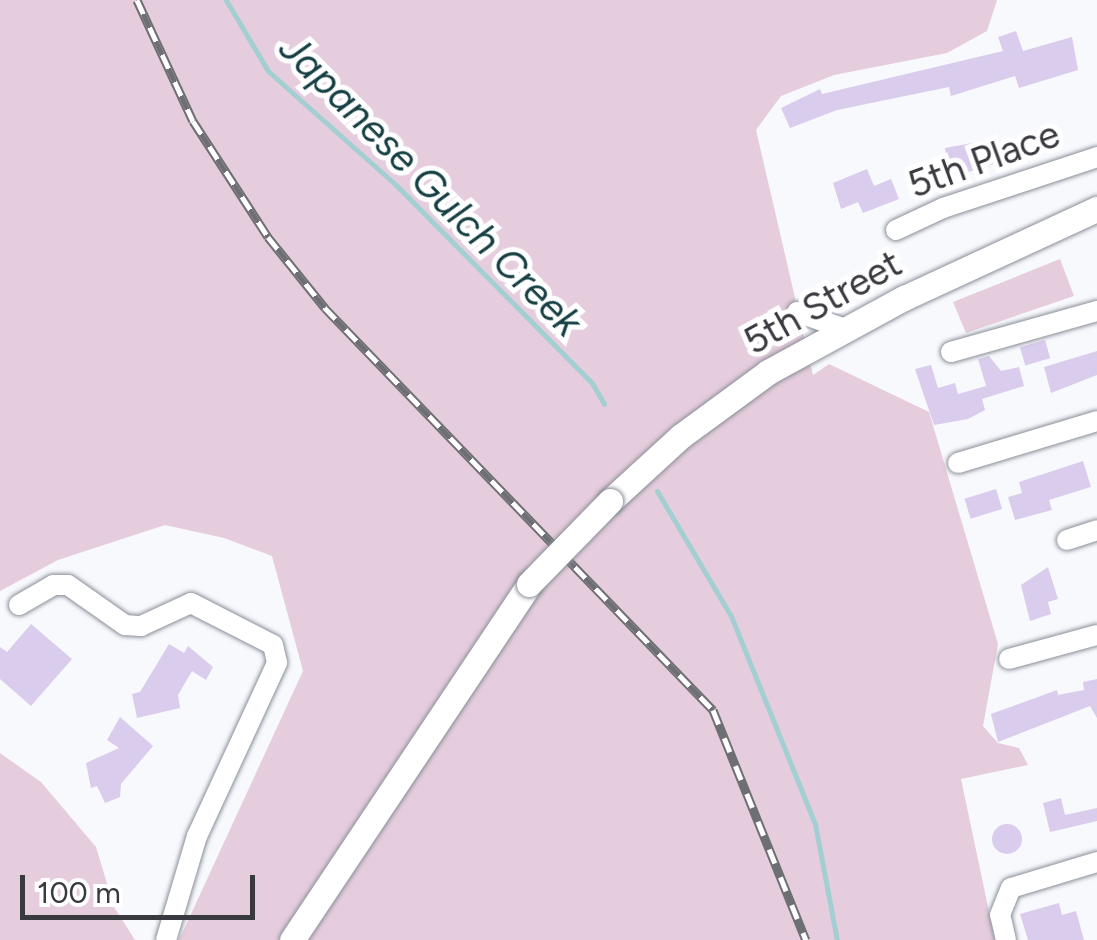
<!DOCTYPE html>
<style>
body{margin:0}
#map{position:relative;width:1097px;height:940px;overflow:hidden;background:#f7f9fd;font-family:Figtree,sans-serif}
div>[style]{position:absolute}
.green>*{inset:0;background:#e5cddd}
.stream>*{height:5px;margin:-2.5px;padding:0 2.5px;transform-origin:2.5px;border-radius:2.5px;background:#a3cfd3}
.building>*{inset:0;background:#daccec;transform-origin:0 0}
.round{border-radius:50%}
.roads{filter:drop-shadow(0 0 2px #8b8e98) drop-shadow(0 0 2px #8b8e98)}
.minor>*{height:20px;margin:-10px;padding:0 10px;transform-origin:10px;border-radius:10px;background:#fff}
.major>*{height:25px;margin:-12.5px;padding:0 12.5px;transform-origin:12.5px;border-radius:12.5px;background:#fff}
.rail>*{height:9px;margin-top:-4.5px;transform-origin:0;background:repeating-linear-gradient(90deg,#fff 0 15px,#6e6f74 0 30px);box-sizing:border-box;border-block:2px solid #6e6f74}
.bridges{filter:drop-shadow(0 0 2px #8b8e98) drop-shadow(0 0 2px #8b8e98)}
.major-bridge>*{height:25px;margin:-12.5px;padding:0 12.5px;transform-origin:12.5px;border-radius:12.5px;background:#fff}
span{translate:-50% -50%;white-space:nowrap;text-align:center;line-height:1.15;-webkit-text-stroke:10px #fff;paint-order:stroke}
.street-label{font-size:38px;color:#393a3f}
.water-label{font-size:40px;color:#163f43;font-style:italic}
.scale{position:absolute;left:20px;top:875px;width:235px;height:45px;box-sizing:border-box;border:5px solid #393a3f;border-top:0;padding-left:12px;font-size:30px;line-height:35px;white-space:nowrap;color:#393a3f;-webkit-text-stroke:8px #fff;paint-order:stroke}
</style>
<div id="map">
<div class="green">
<div style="clip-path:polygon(0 0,997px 0,987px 31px,947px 53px,834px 75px,781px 96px,756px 130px,813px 375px,829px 364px,929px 412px,998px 644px,983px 726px,998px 743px,1019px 748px,1028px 765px,961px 779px,995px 940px,179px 940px,303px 671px,272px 556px,224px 538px,165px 525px,58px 560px,0 591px)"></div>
<div style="clip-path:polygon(1060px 259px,1074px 296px,966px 333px,953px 302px)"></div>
<div style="clip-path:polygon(0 753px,41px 782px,96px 847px,114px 907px,135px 940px,0 940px)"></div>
</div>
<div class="stream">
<div style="left:226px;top:0;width:82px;rotate:59.4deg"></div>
<div style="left:268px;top:71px;width:171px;rotate:41.7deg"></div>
<div style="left:396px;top:185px;width:279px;rotate:45.3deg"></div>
<div style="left:592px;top:383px;width:24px;rotate:60deg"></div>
<div style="left:657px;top:491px;width:145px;rotate:59.4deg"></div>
<div style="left:731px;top:616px;width:224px;rotate:68deg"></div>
<div style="left:815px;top:824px;width:118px;rotate:79.3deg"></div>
</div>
<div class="building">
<div style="clip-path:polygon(1016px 31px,1023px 51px,1072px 37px,1078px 70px,1019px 88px,1015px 76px,951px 96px,949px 87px,837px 110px,790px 128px,781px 108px,820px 89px,822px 94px,1003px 51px,998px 37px)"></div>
<div style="clip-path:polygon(995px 139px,1001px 162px,949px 178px,945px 148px)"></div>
<div style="clip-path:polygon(867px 169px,874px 186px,891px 179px,899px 199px,863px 213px,858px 202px,841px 209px,833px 183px)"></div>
<div style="left:1045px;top:340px;width:19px;height:26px;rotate:74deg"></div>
<div style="clip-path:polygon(1097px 351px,1097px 375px,1051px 393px,1044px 367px)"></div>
<div style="clip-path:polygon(989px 356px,1001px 371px,1019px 367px,1024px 386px,982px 399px,985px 410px,968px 419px,934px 425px,915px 369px,931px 365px,938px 388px,955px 383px,958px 394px,986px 386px,978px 359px)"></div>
<div style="clip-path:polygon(1083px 461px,1091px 487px,1049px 500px,1052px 510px,1015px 520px,1008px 497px,1022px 493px,1019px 482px)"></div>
<div style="left:996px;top:489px;width:21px;height:33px;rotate:73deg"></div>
<div style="clip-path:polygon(1048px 567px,1058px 599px,1048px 602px,1051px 614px,1030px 621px,1021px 585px)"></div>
<div style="clip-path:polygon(31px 624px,72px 659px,31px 706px,0 679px,0 647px,7px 652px)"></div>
<div style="clip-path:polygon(169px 644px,184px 653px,188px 646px,213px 667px,206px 680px,192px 671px,178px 695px,180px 708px,137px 718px,132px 694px,140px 692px)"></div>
<div style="clip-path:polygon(1097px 679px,1097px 718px,1090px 706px,998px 742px,991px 714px,1057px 690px,1058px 695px,1084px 690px,1083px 682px)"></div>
<div style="clip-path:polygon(120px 717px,153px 746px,121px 784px,120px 797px,105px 803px,97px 786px,91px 788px,86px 763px,119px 748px,107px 740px)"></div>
<div style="clip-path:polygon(1061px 798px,1065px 815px,1097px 808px,1097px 821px,1050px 832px,1043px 803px)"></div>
<div class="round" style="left:992px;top:824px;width:30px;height:30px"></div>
<div style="clip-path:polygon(1059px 903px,1062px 915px,1076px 911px,1084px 940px,1028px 940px,1020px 914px)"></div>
</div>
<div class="roads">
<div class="minor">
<div style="left:896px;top:230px;width:52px;rotate:-25.1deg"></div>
<div style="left:943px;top:208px;width:162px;rotate:-18.3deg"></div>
<div style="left:797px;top:312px;width:51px;rotate:19.5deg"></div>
<div style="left:951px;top:352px;width:152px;rotate:-15.7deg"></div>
<div style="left:958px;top:463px;width:145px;rotate:-16.8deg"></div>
<div style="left:1067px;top:540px;width:32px;rotate:-18deg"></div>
<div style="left:19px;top:605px;width:39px;rotate:-30deg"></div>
<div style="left:53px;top:585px;width:15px"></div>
<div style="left:68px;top:585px;width:70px;rotate:35.1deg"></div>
<div style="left:125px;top:625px;width:16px;rotate:4deg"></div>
<div style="left:141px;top:626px;width:55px;rotate:-24.7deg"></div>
<div style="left:191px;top:603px;width:92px;rotate:27.1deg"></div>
<div style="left:273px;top:645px;width:18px;rotate:77deg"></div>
<div style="left:277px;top:663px;width:191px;rotate:114.8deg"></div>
<div style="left:197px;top:836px;width:109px;rotate:106.6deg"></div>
<div style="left:1009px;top:659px;width:91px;rotate:-15.3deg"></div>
<div style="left:1006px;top:940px;width:26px;rotate:-103deg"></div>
<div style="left:1000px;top:915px;width:29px;rotate:-68deg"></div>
<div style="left:1011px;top:888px;width:90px;rotate:-16.8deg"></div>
</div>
<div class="major">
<div style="left:610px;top:501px;width:96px;rotate:-42.5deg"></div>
<div style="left:681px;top:436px;width:108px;rotate:-36.3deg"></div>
<div style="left:768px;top:372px;width:155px;rotate:-28.6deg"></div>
<div style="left:904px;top:298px;width:213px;rotate:-24.8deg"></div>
<div style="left:292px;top:940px;width:428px;rotate:-56.3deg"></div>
</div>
</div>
<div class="rail">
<div style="left:137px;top:0;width:133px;rotate:65.2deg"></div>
<div style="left:193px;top:121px;width:138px;rotate:57.1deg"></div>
<div style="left:268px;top:237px;width:91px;rotate:51.2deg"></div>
<div style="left:325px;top:308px;width:559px;rotate:46.02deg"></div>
<div style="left:713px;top:710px;width:248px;rotate:68deg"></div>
</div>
<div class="bridges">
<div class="major-bridge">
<div style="left:529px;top:584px;width:116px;rotate:-45.7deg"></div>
</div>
</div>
<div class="street-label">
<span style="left:984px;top:160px;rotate:-20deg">5th Place</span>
<span style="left:823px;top:303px;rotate:-29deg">5th Street</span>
</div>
<div class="water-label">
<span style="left:431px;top:185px;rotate:45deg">Japanese Gulch Creek</span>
</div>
<div class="scale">100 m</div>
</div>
